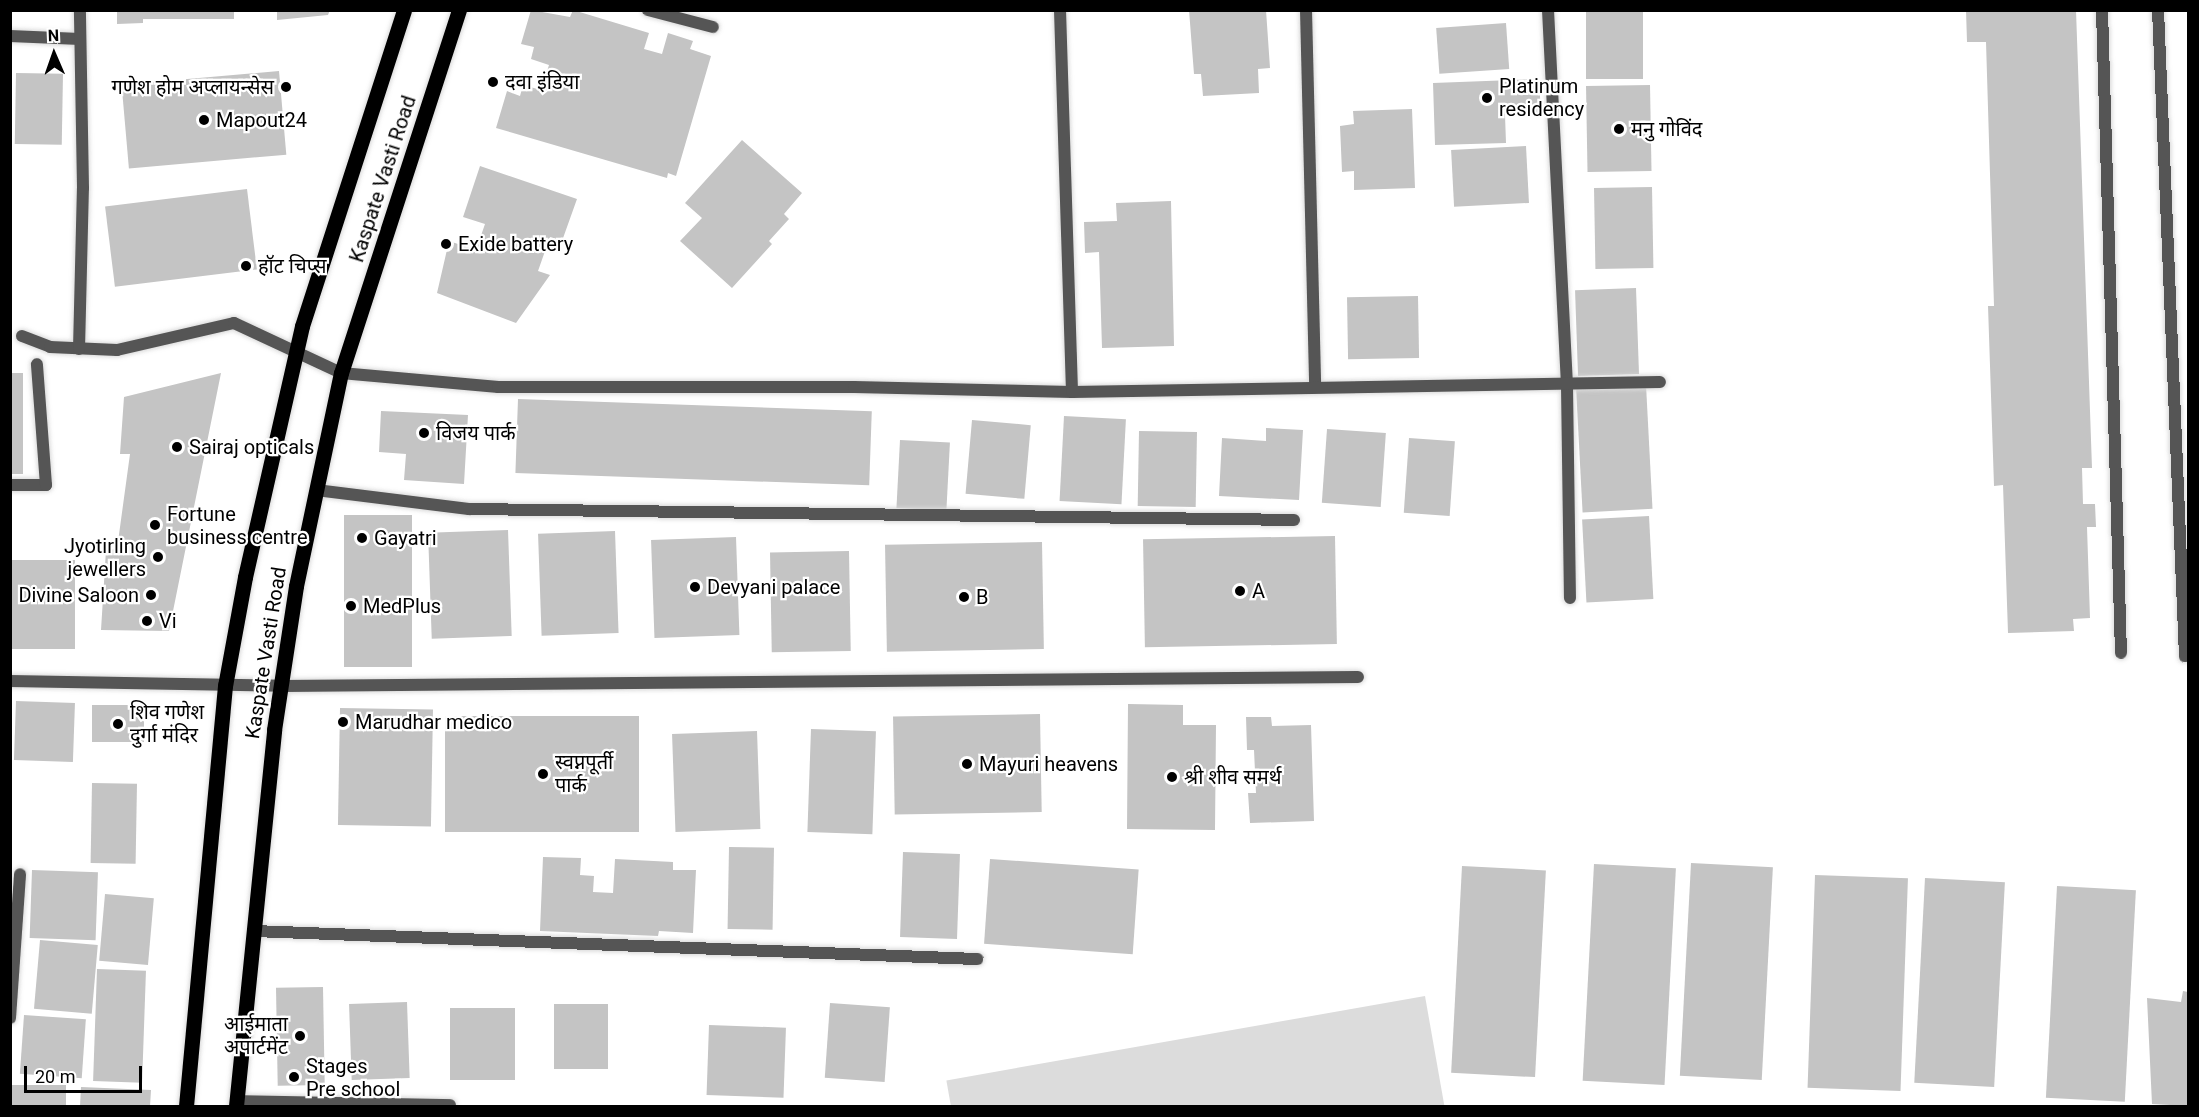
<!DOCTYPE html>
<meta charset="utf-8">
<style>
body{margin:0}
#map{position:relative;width:2199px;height:1117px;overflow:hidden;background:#fff;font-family:Roboto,"Noto Sans Devanagari",sans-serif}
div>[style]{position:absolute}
.green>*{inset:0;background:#dcdcdc;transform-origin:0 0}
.building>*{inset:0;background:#c4c4c4;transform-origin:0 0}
.roads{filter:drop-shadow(0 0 2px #dbdbdb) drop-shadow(0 0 2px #dbdbdb)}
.lane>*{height:12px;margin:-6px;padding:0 6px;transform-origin:6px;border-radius:6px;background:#555}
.street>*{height:12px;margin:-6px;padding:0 6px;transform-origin:6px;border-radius:6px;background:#555}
.primary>*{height:15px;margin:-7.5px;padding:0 7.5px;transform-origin:7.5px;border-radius:7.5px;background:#000}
.dots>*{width:16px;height:16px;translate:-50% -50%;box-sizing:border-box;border:3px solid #fff;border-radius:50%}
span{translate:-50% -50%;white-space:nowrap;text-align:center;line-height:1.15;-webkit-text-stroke:4.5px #fff;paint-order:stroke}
.poi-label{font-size:20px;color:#000}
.left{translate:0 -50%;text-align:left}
.right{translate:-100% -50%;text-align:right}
.street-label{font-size:20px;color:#000}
.frame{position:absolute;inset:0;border:12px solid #000;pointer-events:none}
.north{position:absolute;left:24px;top:24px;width:60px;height:60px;-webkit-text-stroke:4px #fff;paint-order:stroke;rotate:358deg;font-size:16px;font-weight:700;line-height:24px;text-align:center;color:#000}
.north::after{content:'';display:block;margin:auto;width:21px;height:27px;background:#000;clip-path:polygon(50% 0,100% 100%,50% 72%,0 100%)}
.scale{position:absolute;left:24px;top:1066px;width:118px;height:27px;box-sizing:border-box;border:3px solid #000;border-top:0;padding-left:8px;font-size:18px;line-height:21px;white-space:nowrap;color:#000;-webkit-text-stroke:4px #fff;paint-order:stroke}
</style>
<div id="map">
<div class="green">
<div style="left:1425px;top:996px;width:112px;height:486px;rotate:80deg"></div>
</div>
<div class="building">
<div style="clip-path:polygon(117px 10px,234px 10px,234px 19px,143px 19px,143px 23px,117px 24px)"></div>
<div style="clip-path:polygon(277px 10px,330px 10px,328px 15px,277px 20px)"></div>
<div style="clip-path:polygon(531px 10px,570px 17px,573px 10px,649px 33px,644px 49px,662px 54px,668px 33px,693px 41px,690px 49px,711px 56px,676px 176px,668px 173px,667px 178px,496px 128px,507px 91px,520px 96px,523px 85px,541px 90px,549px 65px,531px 59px,534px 47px,521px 44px)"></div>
<div style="clip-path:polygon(1189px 10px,1266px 10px,1270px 68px,1258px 69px,1259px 93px,1203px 96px,1201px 74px,1194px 74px)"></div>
<div style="left:1586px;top:10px;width:57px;height:69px"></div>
<div style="clip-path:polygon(1966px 10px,2076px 10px,2092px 468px,2082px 468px,2083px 504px,2095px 504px,2096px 527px,2087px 527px,2090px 618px,2073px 619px,2074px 631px,2008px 633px,2003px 485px,1994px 486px,1988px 306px,1994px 306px,1986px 42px,1967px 42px)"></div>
<div style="left:1506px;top:23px;width:46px;height:70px;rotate:86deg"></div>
<div style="left:279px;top:71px;width:84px;height:158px;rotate:85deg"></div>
<div style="left:16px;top:73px;width:47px;height:71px;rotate:1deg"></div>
<div style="clip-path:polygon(1539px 79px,1541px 114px,1505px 115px,1506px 143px,1435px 145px,1433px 83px)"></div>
<div style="left:1650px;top:85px;width:86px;height:64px;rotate:89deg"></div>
<div style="clip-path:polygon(1412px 109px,1415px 188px,1354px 190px,1354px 171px,1342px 172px,1340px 126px,1354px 124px,1353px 111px)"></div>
<div style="clip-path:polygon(742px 140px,802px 193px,784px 214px,789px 219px,769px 241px,772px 244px,732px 288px,680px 241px,702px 218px,685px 203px)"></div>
<div style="left:1526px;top:146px;width:57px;height:75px;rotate:87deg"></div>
<div style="clip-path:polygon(480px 166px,577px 199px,562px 241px,550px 237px,538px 271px,550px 275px,516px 323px,437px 293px,449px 241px,476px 250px,485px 224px,463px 217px)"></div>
<div style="left:1652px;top:187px;width:81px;height:58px;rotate:89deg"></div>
<div style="left:247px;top:189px;width:81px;height:143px;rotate:83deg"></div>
<div style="clip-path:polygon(1171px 201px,1174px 346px,1102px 348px,1099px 252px,1085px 253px,1084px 222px,1117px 221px,1116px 203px)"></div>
<div style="left:1636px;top:288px;width:86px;height:61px;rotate:88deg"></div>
<div style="left:1418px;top:296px;width:62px;height:71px;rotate:89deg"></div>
<div style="left:10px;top:373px;width:13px;height:101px"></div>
<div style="clip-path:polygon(221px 373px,169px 631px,101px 630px,106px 550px,117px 549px,130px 454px,120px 454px,124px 397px)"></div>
<div style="left:1646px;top:385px;width:124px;height:70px;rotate:87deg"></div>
<div style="left:518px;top:399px;width:354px;height:74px;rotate:2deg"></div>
<div style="clip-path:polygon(381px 411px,468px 415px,464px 484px,404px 480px,406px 454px,379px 452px)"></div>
<div style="left:1064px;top:416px;width:62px;height:85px;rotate:3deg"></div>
<div style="left:972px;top:420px;width:59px;height:74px;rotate:5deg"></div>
<div style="clip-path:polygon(1266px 428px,1303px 430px,1299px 500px,1219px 496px,1222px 438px,1266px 441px)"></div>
<div style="left:1327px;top:429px;width:59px;height:74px;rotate:4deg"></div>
<div style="left:1139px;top:431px;width:58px;height:75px;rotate:1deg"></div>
<div style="left:1409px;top:438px;width:46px;height:75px;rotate:4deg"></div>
<div style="left:900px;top:440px;width:50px;height:68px;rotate:3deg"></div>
<div style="left:344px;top:515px;width:68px;height:152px"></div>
<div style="left:1649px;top:516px;width:83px;height:67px;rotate:87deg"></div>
<div style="left:508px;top:530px;width:106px;height:80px;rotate:88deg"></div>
<div style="left:615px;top:531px;width:102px;height:77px;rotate:88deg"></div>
<div style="left:1335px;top:536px;width:108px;height:192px;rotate:89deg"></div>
<div style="left:736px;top:537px;width:98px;height:85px;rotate:88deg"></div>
<div style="left:1042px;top:542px;width:107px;height:157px;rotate:89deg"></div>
<div style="left:849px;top:551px;width:100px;height:79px;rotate:89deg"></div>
<div style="left:10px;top:560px;width:65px;height:89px"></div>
<div style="left:16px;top:701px;width:59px;height:59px;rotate:2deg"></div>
<div style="clip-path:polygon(1128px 704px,1183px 705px,1183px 725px,1216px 725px,1215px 830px,1127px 829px)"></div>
<div style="left:144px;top:705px;width:37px;height:52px;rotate:90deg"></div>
<div style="left:340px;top:708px;width:93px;height:117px;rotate:1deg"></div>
<div style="left:1040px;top:714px;width:98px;height:147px;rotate:89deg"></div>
<div style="left:639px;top:716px;width:116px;height:194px;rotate:90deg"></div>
<div style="clip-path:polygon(1246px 717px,1271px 717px,1272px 726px,1311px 725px,1314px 821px,1250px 823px,1248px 793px,1256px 793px,1254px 750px,1247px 750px)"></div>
<div style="left:811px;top:729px;width:65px;height:103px;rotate:2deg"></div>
<div style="left:757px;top:731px;width:98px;height:85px;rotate:88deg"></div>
<div style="left:92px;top:783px;width:45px;height:80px;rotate:1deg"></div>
<div style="left:729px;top:847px;width:45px;height:82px;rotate:1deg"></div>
<div style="left:903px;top:852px;width:57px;height:85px;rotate:2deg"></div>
<div style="clip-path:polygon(543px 857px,581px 858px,580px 875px,594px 876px,593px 892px,613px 893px,615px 859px,673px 862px,673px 870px,696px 870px,693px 933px,659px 931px,658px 936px,540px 931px)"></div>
<div style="left:990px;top:859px;width:149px;height:85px;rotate:4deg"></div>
<div style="left:1691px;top:863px;width:82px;height:213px;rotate:3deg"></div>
<div style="left:1594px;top:864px;width:82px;height:217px;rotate:3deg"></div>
<div style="left:1462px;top:866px;width:84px;height:207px;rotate:3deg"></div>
<div style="left:32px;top:870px;width:66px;height:68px;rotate:2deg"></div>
<div style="left:1815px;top:875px;width:93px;height:213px;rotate:2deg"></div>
<div style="left:1925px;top:878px;width:80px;height:205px;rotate:3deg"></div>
<div style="left:2057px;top:886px;width:79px;height:212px;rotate:3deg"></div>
<div style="left:105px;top:894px;width:49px;height:67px;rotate:5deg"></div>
<div style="left:40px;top:940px;width:58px;height:69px;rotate:5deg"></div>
<div style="left:97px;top:969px;width:49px;height:112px;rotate:2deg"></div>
<div style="left:323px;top:987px;width:98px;height:47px;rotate:89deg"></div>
<div style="clip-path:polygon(2183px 991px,2188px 992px,2188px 1106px,2152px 1104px,2147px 998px,2181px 1002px)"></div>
<div style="left:407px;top:1002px;width:76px;height:58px;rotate:88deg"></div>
<div style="left:830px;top:1003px;width:60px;height:75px;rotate:4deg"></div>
<div style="left:554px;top:1004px;width:54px;height:65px"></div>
<div style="left:450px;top:1008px;width:65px;height:72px"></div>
<div style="left:24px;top:1015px;width:62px;height:59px;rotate:4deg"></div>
<div style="left:709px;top:1025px;width:77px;height:70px;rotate:2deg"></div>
<div style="left:11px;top:1085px;width:55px;height:21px"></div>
<div style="clip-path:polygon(81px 1087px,151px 1090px,150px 1106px,80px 1106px)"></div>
</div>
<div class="roads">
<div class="lane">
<div style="left:648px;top:10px;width:67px;rotate:14.7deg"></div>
<div style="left:2102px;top:10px;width:643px;rotate:88.31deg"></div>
<div style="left:2158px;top:10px;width:647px;rotate:87.61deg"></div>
</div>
<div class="street">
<div style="left:1060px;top:10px;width:382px;rotate:88.2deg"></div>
<div style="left:1306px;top:10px;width:376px;rotate:88.6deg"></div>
<div style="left:1548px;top:10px;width:376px;rotate:87.1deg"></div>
<div style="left:1567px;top:386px;width:212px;rotate:89.2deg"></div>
<div style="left:10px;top:36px;width:70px;rotate:2.5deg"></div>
<div style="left:22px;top:336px;width:30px;rotate:21deg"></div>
<div style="left:50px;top:347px;width:67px;rotate:2.6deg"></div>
<div style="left:117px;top:350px;width:120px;rotate:-13deg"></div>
<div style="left:234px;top:323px;width:118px;rotate:25deg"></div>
<div style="left:341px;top:373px;width:158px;rotate:5.1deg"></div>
<div style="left:498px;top:387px;width:356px"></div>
<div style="left:854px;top:387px;width:218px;rotate:1.3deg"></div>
<div style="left:1072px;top:392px;width:588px;rotate:-0.97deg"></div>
<div style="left:79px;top:349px;width:161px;rotate:-88.6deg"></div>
<div style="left:83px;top:188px;width:178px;rotate:-91deg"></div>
<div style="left:10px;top:485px;width:36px"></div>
<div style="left:46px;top:485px;width:121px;rotate:-94.3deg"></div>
<div style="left:316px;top:490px;width:154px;rotate:7.1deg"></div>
<div style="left:469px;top:509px;width:825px;rotate:0.76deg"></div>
<div style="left:10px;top:681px;width:273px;rotate:1deg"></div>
<div style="left:283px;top:686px;width:1075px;rotate:-0.48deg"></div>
<div style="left:254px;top:931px;width:724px;rotate:2.22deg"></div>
<div style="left:10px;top:1018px;width:144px;rotate:-86deg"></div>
<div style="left:237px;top:1101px;width:213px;rotate:1.1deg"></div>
</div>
<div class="primary">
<div style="left:186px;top:1106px;width:422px;rotate:-84.7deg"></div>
<div style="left:225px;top:686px;width:111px;rotate:-79.6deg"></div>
<div style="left:245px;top:577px;width:257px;rotate:-77.2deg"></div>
<div style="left:302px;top:326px;width:332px;rotate:-72.1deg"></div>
<div style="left:236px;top:1106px;width:378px;rotate:-84.2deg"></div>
<div style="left:274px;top:730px;width:146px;rotate:-81.3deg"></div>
<div style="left:296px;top:586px;width:218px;rotate:-78.1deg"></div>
<div style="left:341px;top:373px;width:382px;rotate:-72deg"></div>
</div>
</div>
<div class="dots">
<div style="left:493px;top:82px;background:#000"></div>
<div style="left:286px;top:87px;background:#000"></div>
<div style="left:1487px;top:98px;background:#000"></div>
<div style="left:204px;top:120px;background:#000"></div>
<div style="left:1619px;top:129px;background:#000"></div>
<div style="left:446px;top:244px;background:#000"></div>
<div style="left:246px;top:266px;background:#000"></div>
<div style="left:424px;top:433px;background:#000"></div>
<div style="left:177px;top:447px;background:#000"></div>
<div style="left:155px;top:525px;background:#000"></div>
<div style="left:362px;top:538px;background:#000"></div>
<div style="left:158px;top:557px;background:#000"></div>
<div style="left:695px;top:587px;background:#000"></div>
<div style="left:1240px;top:591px;background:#000"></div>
<div style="left:151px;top:595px;background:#000"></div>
<div style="left:964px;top:597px;background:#000"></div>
<div style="left:351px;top:606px;background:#000"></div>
<div style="left:147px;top:621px;background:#000"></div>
<div style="left:343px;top:722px;background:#000"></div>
<div style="left:118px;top:724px;background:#000"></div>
<div style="left:967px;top:764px;background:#000"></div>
<div style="left:543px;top:774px;background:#000"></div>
<div style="left:1172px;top:777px;background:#000"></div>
<div style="left:300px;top:1036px;background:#000"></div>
<div style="left:294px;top:1077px;background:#000"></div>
</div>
<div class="poi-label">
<span class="left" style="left:505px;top:82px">दवा इंडिया</span>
<span class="left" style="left:1499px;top:98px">Platinum<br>residency</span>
<span class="right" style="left:274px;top:87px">गणेश होम अप्लायन्सेस</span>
<span class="left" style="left:216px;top:120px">Mapout24</span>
<span class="left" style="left:1631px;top:129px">मनु गोविंद</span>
<span class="left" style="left:458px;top:244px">Exide battery</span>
<span class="left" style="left:258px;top:266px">हॉट चिप्स</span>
<span class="left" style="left:436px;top:433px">विजय पार्क</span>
<span class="left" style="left:189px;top:447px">Sairaj opticals</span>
<span class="left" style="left:167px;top:526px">Fortune<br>business centre</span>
<span class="left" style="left:374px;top:538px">Gayatri</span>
<span class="right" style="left:146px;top:558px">Jyotirling<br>jewellers</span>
<span class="left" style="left:707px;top:587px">Devyani palace</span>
<span class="left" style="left:1252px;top:591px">A</span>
<span class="right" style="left:139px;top:595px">Divine Saloon</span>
<span class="left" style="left:976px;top:597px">B</span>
<span class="left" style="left:363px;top:606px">MedPlus</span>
<span class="left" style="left:159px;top:621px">Vi</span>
<span class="left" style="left:130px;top:724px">शिव गणेश<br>दुर्गा मंदिर</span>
<span class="left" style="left:355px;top:722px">Marudhar medico</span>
<span class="left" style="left:555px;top:774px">स्वप्नपूर्ती<br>पार्क</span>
<span class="left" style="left:979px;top:764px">Mayuri heavens</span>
<span class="left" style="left:1184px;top:777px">श्री शीव समर्थ</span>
<span class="right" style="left:288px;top:1036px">आईमाता<br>अपार्टमेंट</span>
<span class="left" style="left:306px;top:1078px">Stages<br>Pre school</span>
</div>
<div class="street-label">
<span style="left:383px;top:179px;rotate:-72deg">Kaspate Vasti Road</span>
<span style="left:266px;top:653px;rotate:-81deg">Kaspate Vasti Road</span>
</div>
<div class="frame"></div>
<div class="north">N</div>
<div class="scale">20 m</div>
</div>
